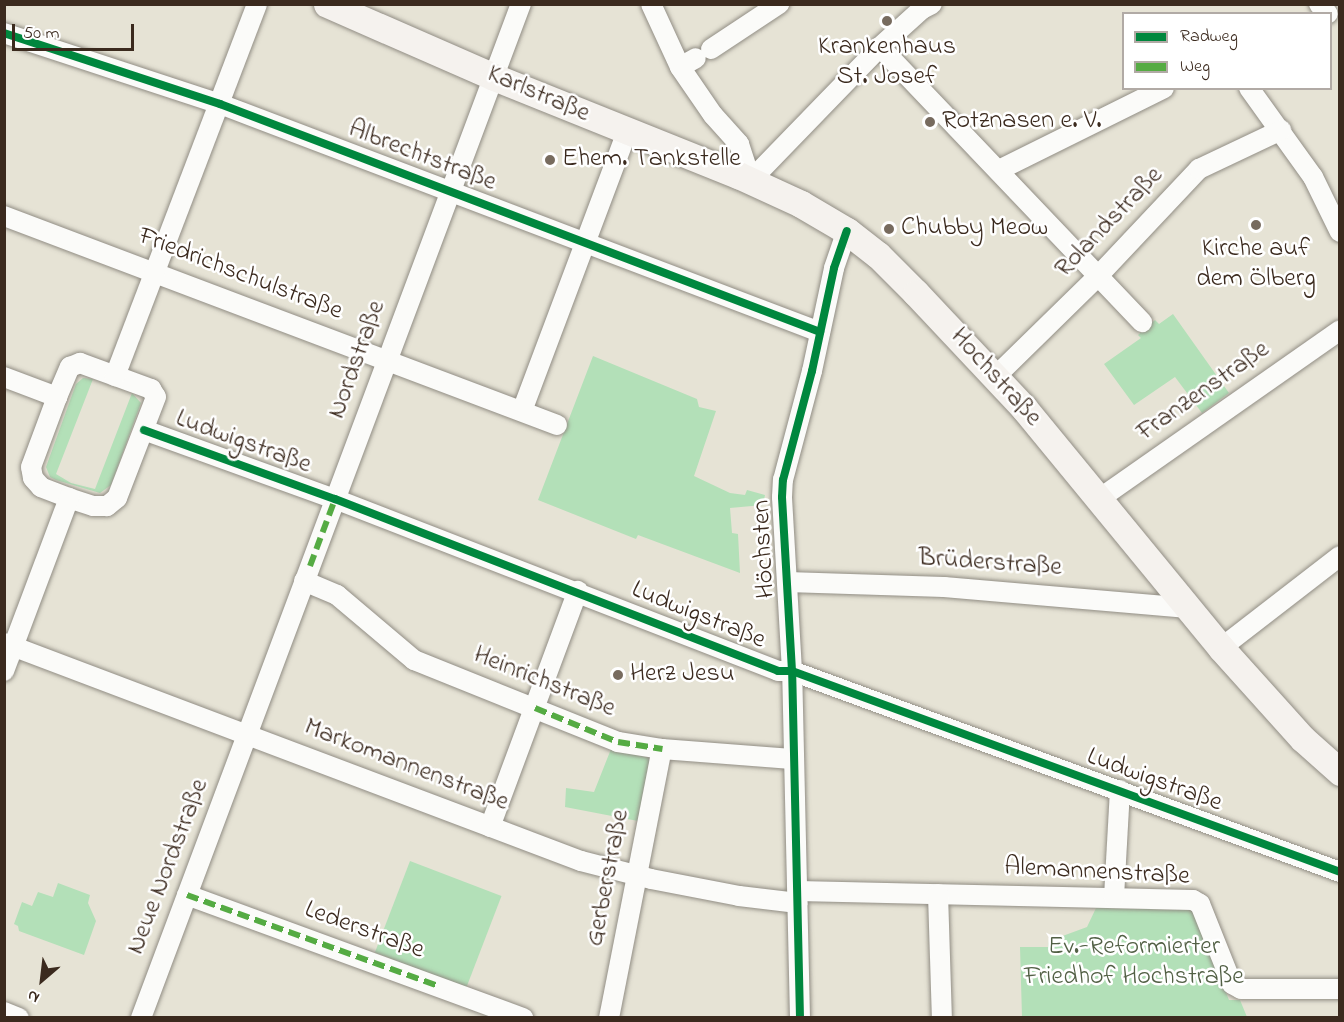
<!DOCTYPE html>
<meta charset="utf-8">
<style>
body{margin:0}
#map{position:relative;width:1344px;height:1022px;overflow:hidden;background:#e6e3d5;font-family:"Indie Flower",sans-serif}
div>[style]{position:absolute}
.green>*{inset:0;background:#b3e0b8;transform-origin:0 0}
.roads{filter:drop-shadow(0 0 2px #918d84) drop-shadow(0 0 2px #918d84)}
.street>*{height:20px;margin:-10px;padding:0 10px;transform-origin:10px;border-radius:10px;background:#fbfbf9}
.secondary>*{height:27px;margin:-13.5px;padding:0 13.5px;transform-origin:13.5px;border-radius:13.5px;background:#f5f2ee}
.quiet>*{height:6px;margin-top:-3px;transform-origin:0;background:repeating-linear-gradient(90deg,#55ab43 0 12px,transparent 0 18px)}
.cycleway>*{height:8px;margin:-4px;padding:0 4px;transform-origin:4px;border-radius:4px;background:#00873e}
.dots>*{width:16px;height:16px;translate:-50% -50%;box-sizing:border-box;border:3px solid #fff;border-radius:50%}
span{translate:-50% -50%;white-space:nowrap;text-align:center;line-height:1.15;-webkit-text-stroke:5px #fff;paint-order:stroke}
.poi-label{font-size:26px;color:#3b2a1e}
.left{translate:0 -50%;text-align:left}
.street-label{font-size:26px;color:#3b2a1e}
.park-label{font-size:26px;color:#526045}
.frame{position:absolute;inset:0;border:6px solid #3b2a1e;pointer-events:none}
.legend{position:absolute;left:1122px;top:12px;width:210px;height:78px;box-sizing:border-box;background:#fff;border:2px solid #b1aaa5;margin:0;padding:8px 10px;list-style:none;font-size:18px;color:#3b2a1e}
.legend li{display:flex;align-items:center;gap:12px;height:30px}
.legend b{width:30px;border:2px solid #b1aaa5}
.north{position:absolute;left:12px;top:950px;width:60px;height:60px;-webkit-text-stroke:4px #fff;paint-order:stroke;rotate:208deg;font-size:16px;font-weight:700;line-height:24px;text-align:center;color:#3b2a1e}
.north::after{content:'';display:block;margin:auto;width:21px;height:27px;background:#3b2a1e;clip-path:polygon(50% 0,100% 100%,50% 72%,0 100%)}
.scale{position:absolute;left:12px;top:24px;width:122px;height:27px;box-sizing:border-box;border:3px solid #3b2a1e;border-top:0;padding-left:8px;font-size:18px;line-height:21px;white-space:nowrap;color:#3b2a1e;-webkit-text-stroke:4px #fff;paint-order:stroke}
</style>
<div id="map">
<div class="green">
<div style="clip-path:polygon(1173px 314px,1229px 393px,1202px 413px,1175px 377px,1134px 405px,1104px 364px,1141px 338px,1138px 335px,1155px 320px,1159px 324px)"></div>
<div style="clip-path:polygon(593px 356px,697px 399px,699px 407px,716px 411px,694px 476px,730px 493px,745px 495px,747px 490px,765px 495px,763px 505px,730px 508px,732px 533px,738px 534px,740px 573px,638px 535px,636px 539px,538px 500px)"></div>
<div style="clip-path:polygon(83px 378px,93px 379px,56px 474px,71px 483px,95px 489px,132px 393px,141px 403px,111px 485px,100px 493px,56px 480px,50px 477px,46px 467px,76px 384px)"></div>
<div style="clip-path:polygon(611px 749px,650px 758px,638px 821px,565px 807px,566px 788px,594px 792px)"></div>
<div style="left:410px;top:861px;width:98px;height:98px;rotate:21deg"></div>
<div style="clip-path:polygon(58px 883px,90px 895px,88px 903px,96px 921px,84px 955px,19px 931px,18px 926px,14px 924px,22px 902px,32px 906px,38px 892px,53px 897px)"></div>
<div style="clip-path:polygon(1096px 908px,1193px 910px,1229px 1000px,1240px 1000px,1247px 1017px,1022px 1017px,1020px 947px,1048px 947px,1049px 941px,1087px 927px)"></div>
</div>
<div class="roads">
<div class="street">
<div style="left:651px;top:4px;width:69px;rotate:65.3deg"></div>
<div style="left:680px;top:67px;width:58px;rotate:55.5deg"></div>
<div style="left:713px;top:115px;width:39px;rotate:48deg"></div>
<div style="left:739px;top:144px;width:38px;rotate:72deg"></div>
<div style="left:1319px;top:4px;width:13px;rotate:48deg"></div>
<div style="left:4px;top:33px;width:227px;rotate:18.2deg"></div>
<div style="left:220px;top:104px;width:642px;rotate:20.81deg"></div>
<div style="left:880px;top:47px;width:380px;rotate:46.4deg"></div>
<div style="left:711px;top:49px;width:82px;rotate:-33.5deg"></div>
<div style="left:680px;top:67px;width:18px;rotate:-29deg"></div>
<div style="left:1249px;top:88px;width:110px;rotate:54.3deg"></div>
<div style="left:1313px;top:177px;width:61px;rotate:63.9deg"></div>
<div style="left:999px;top:170px;width:184px;rotate:-26.4deg"></div>
<div style="left:751px;top:180px;width:185px;rotate:-45.9deg"></div>
<div style="left:880px;top:47px;width:57px;rotate:-42.1deg"></div>
<div style="left:922px;top:9px;width:11px;rotate:-27deg"></div>
<div style="left:4px;top:216px;width:591px;rotate:20.7deg"></div>
<div style="left:80px;top:363px;width:76px;rotate:20.1deg"></div>
<div style="left:151px;top:389px;width:9px;rotate:58deg"></div>
<div style="left:156px;top:397px;width:108px;rotate:111.1deg"></div>
<div style="left:117px;top:498px;width:13px;rotate:141deg"></div>
<div style="left:107px;top:506px;width:14px;rotate:180deg"></div>
<div style="left:93px;top:506px;width:25px;rotate:-162deg"></div>
<div style="left:69px;top:498px;width:30px;rotate:-159deg"></div>
<div style="left:41px;top:487px;width:12px;rotate:-132deg"></div>
<div style="left:33px;top:478px;width:11px;rotate:-100deg"></div>
<div style="left:31px;top:467px;width:75px;rotate:-69.6deg"></div>
<div style="left:57px;top:397px;width:33px;rotate:-67deg"></div>
<div style="left:70px;top:367px;width:11px;rotate:-22deg"></div>
<div style="left:115px;top:376px;width:398px;rotate:-69.1deg"></div>
<div style="left:4px;top:377px;width:57px;rotate:20.7deg"></div>
<div style="left:995px;top:377px;width:146px;rotate:-44.4deg"></div>
<div style="left:1099px;top:275px;width:146px;rotate:-46.7deg"></div>
<div style="left:1199px;top:169px;width:91px;rotate:-25.4deg"></div>
<div style="left:522px;top:411px;width:298px;rotate:-69.4deg"></div>
<div style="left:144px;top:430px;width:203px;rotate:19.9deg"></div>
<div style="left:335px;top:499px;width:475px;rotate:21.2deg"></div>
<div style="left:778px;top:671px;width:14px"></div>
<div style="left:792px;top:671px;width:584px;rotate:20.14deg"></div>
<div style="left:1099px;top:499px;width:294px;rotate:-35deg"></div>
<div style="left:304px;top:581px;width:36px;rotate:23deg"></div>
<div style="left:337px;top:595px;width:101px;rotate:40.2deg"></div>
<div style="left:414px;top:660px;width:220px;rotate:21.9deg"></div>
<div style="left:618px;top:742px;width:45px;rotate:9deg"></div>
<div style="left:662px;top:749px;width:130px;rotate:4.4deg"></div>
<div style="left:787px;top:582px;width:157px;rotate:1.8deg"></div>
<div style="left:944px;top:587px;width:245px;rotate:4.9deg"></div>
<div style="left:4px;top:643px;width:617px;rotate:20.7deg"></div>
<div style="left:581px;top:861px;width:72px;rotate:14.4deg"></div>
<div style="left:651px;top:879px;width:90px;rotate:10.9deg"></div>
<div style="left:739px;top:896px;width:59px;rotate:6.8deg"></div>
<div style="left:1221px;top:648px;width:150px;rotate:-37.7deg"></div>
<div style="left:4px;top:671px;width:185px;rotate:-69.4deg"></div>
<div style="left:490px;top:827px;width:252px;rotate:-69.6deg"></div>
<div style="left:798px;top:891px;width:395px;rotate:1.3deg"></div>
<div style="left:1193px;top:900px;width:8px;rotate:30deg"></div>
<div style="left:1200px;top:904px;width:86px;rotate:68.2deg"></div>
<div style="left:1232px;top:984px;width:10px;rotate:29deg"></div>
<div style="left:1241px;top:989px;width:99px"></div>
<div style="left:938px;top:894px;width:124px;rotate:88.2deg"></div>
<div style="left:187px;top:895px;width:358px;rotate:20.1deg"></div>
<div style="left:1114px;top:897px;width:107px;rotate:-86.8deg"></div>
<div style="left:4px;top:1012px;width:16px;rotate:22deg"></div>
<div style="left:141px;top:1018px;width:1083px;rotate:-69.46deg"></div>
<div style="left:609px;top:1018px;width:274px;rotate:-78.9deg"></div>
<div style="left:800px;top:1018px;width:347px;rotate:-91.3deg"></div>
<div style="left:792px;top:671px;width:174px;rotate:-93.3deg"></div>
<div style="left:782px;top:497px;width:17px;rotate:-87deg"></div>
<div style="left:783px;top:480px;width:113px;rotate:-75.1deg"></div>
<div style="left:812px;top:371px;width:105px;rotate:-77.9deg"></div>
<div style="left:834px;top:268px;width:39px;rotate:-71deg"></div>
</div>
<div class="secondary">
<div style="left:327px;top:4px;width:182px;rotate:23.6deg"></div>
<div style="left:494px;top:77px;width:263px;rotate:21.9deg"></div>
<div style="left:738px;top:175px;width:69px;rotate:24.7deg"></div>
<div style="left:801px;top:204px;width:53px;rotate:30.4deg"></div>
<div style="left:847px;top:231px;width:39px;rotate:38deg"></div>
<div style="left:878px;top:255px;width:54px;rotate:45deg"></div>
<div style="left:916px;top:293px;width:158px;rotate:46.8deg"></div>
<div style="left:1024px;top:408px;width:310px;rotate:50.6deg"></div>
<div style="left:1221px;top:648px;width:122px;rotate:48deg"></div>
<div style="left:1303px;top:739px;width:50px;rotate:41.7deg"></div>
</div>
</div>
<div class="quiet">
<div style="left:310px;top:566px;width:72px;rotate:-69.5deg"></div>
<div style="left:535px;top:708px;width:90px;rotate:22.3deg"></div>
<div style="left:618px;top:742px;width:45px;rotate:9deg"></div>
<div style="left:187px;top:895px;width:268px;rotate:19.9deg"></div>
</div>
<div class="cycleway">
<div style="left:4px;top:33px;width:227px;rotate:18.2deg"></div>
<div style="left:220px;top:104px;width:642px;rotate:20.81deg"></div>
<div style="left:144px;top:430px;width:203px;rotate:19.9deg"></div>
<div style="left:335px;top:499px;width:475px;rotate:21.2deg"></div>
<div style="left:778px;top:671px;width:14px"></div>
<div style="left:792px;top:671px;width:584px;rotate:20.14deg"></div>
<div style="left:800px;top:1018px;width:347px;rotate:-91.3deg"></div>
<div style="left:792px;top:671px;width:174px;rotate:-93.3deg"></div>
<div style="left:782px;top:497px;width:17px;rotate:-87deg"></div>
<div style="left:783px;top:480px;width:113px;rotate:-75.1deg"></div>
<div style="left:812px;top:371px;width:105px;rotate:-77.9deg"></div>
<div style="left:834px;top:268px;width:39px;rotate:-71deg"></div>
</div>
<div class="dots">
<div style="left:887px;top:21px;background:#776b5e"></div>
<div style="left:930px;top:122px;background:#776b5e"></div>
<div style="left:550px;top:160px;background:#776b5e"></div>
<div style="left:1256px;top:225px;background:#776b5e"></div>
<div style="left:889px;top:229px;background:#776b5e"></div>
<div style="left:618px;top:675px;background:#776b5e"></div>
</div>
<div class="poi-label">
<span style="left:887px;top:63px">Krankenhaus<br>St. Josef</span>
<span class="left" style="left:942px;top:122px">Rotznasen e. V.</span>
<span class="left" style="left:562px;top:160px">Ehem. Tankstelle</span>
<span class="left" style="left:901px;top:229px">Chubby Meow</span>
<span style="left:1256px;top:265px">Kirche auf<br>dem Ölberg</span>
<span class="left" style="left:630px;top:675px">Herz Jesu</span>
</div>
<div class="street-label">
<span style="left:538px;top:95px;rotate:23deg">Karlstraße</span>
<span style="left:422px;top:157px;rotate:21deg">Albrechtstraße</span>
<span style="left:1110px;top:223px;rotate:-46deg">Rolandstraße</span>
<span style="left:240px;top:275px;rotate:21deg">Friedrichschulstraße</span>
<span style="left:358px;top:360px;rotate:-70deg">Nordstraße</span>
<span style="left:995px;top:378px;rotate:48deg">Hochstraße</span>
<span style="left:1204px;top:392px;rotate:-35deg">Franzenstraße</span>
<span style="left:243px;top:443px;rotate:20deg">Ludwigstraße</span>
<span style="left:765px;top:549px;rotate:-93deg">Höchsten</span>
<span style="left:990px;top:564px;rotate:4deg">Brüderstraße</span>
<span style="left:698px;top:616px;rotate:22deg">Ludwigstraße</span>
<span style="left:544px;top:683px;rotate:22deg">Heinrichstraße</span>
<span style="left:406px;top:766px;rotate:21deg">Markomannenstraße</span>
<span style="left:1154px;top:781px;rotate:20deg">Ludwigstraße</span>
<span style="left:169px;top:867px;rotate:-69deg">Neue Nordstraße</span>
<span style="left:1097px;top:873px;rotate:3deg">Alemannenstraße</span>
<span style="left:609px;top:878px;rotate:-79deg">Gerberstraße</span>
<span style="left:364px;top:931px;rotate:20deg">Lederstraße</span>
</div>
<div class="park-label">
<span style="left:1134px;top:963px">Ev.-Reformierter<br>Friedhof Hochstraße</span>
</div>
<div class="frame"></div>
<ul class="legend">
<li><b style="height:8px;background:#00873e"></b>Radweg</li>
<li><b style="height:8px;background:#55ab43"></b>Weg</li>
</ul>
<div class="north">N</div>
<div class="scale">50 m</div>
</div>
